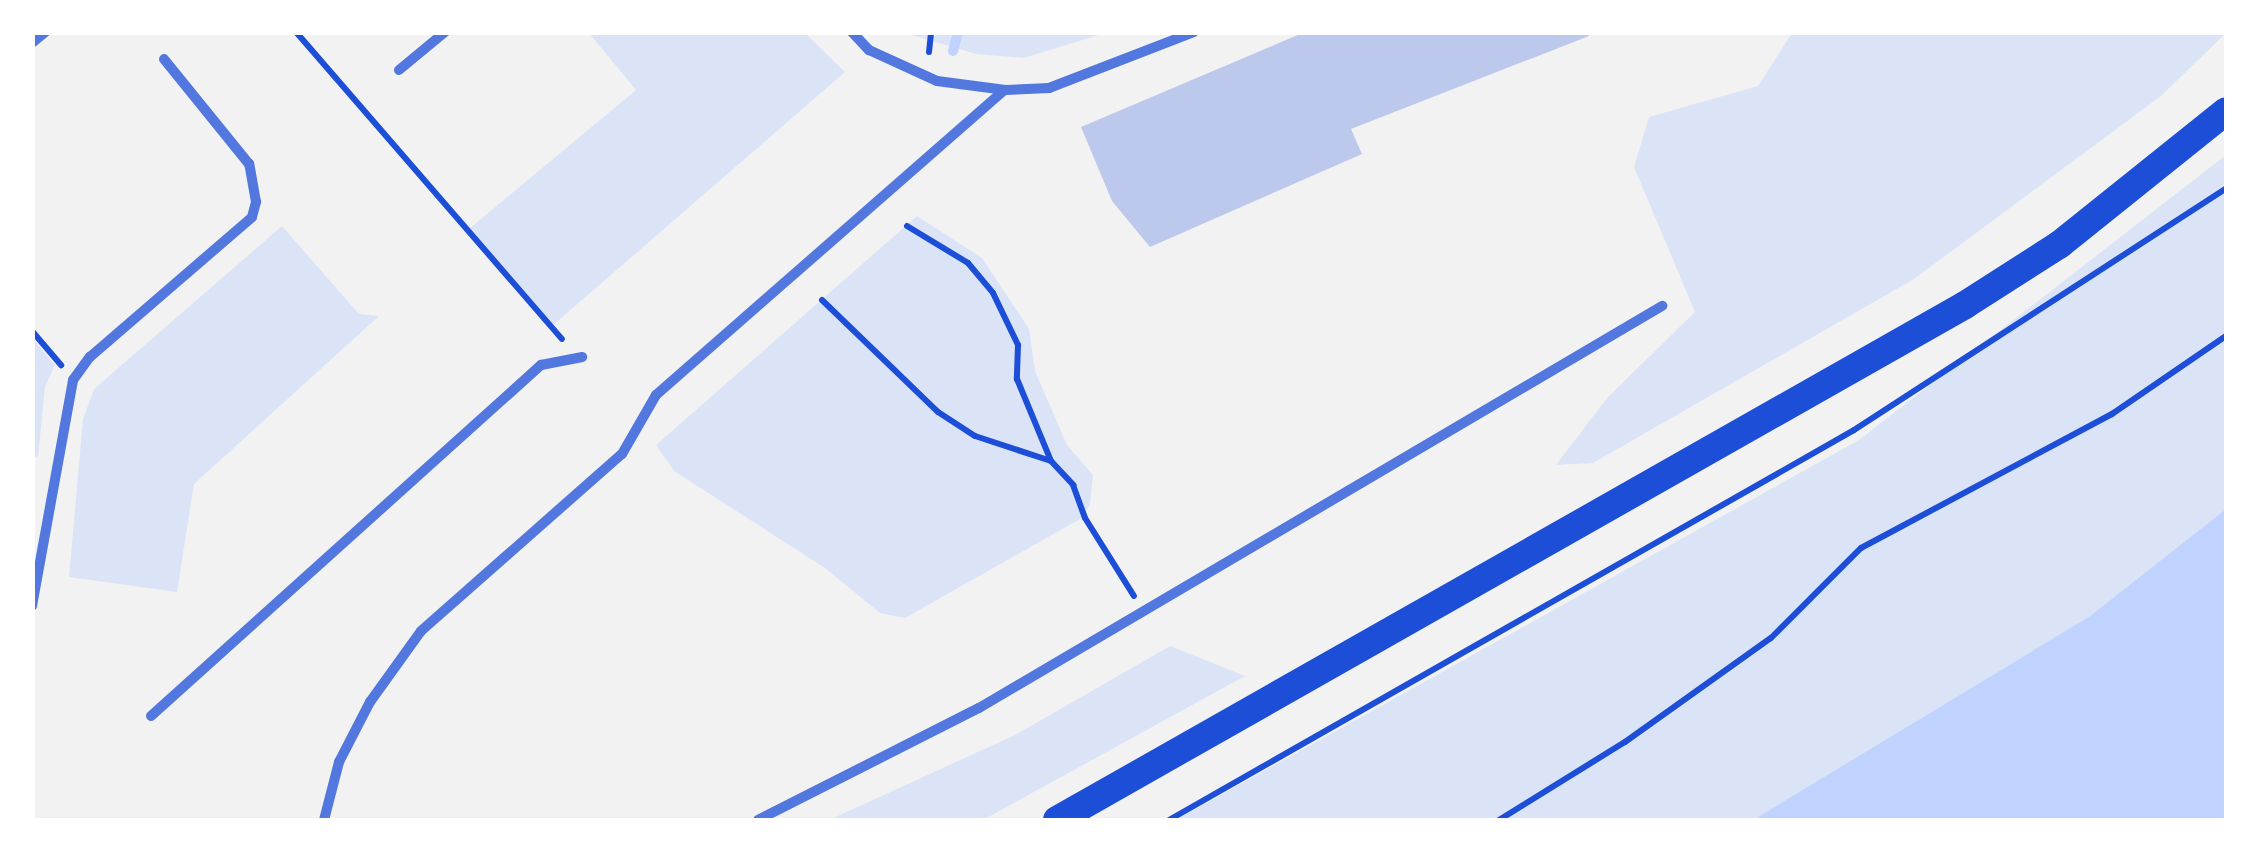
<!DOCTYPE html>
<style>
body{margin:0}
#map{position:relative;width:2259px;height:853px;overflow:hidden;background:#f2f2f2;font-family:Lora,serif}
div>[style]{position:absolute}
.green>*{inset:0;background:#dbe4f7}
.water>*{inset:0;background:#bfd3fe}
.stream>*{height:10px;margin:-5px;padding:0 5px;transform-origin:5px;border-radius:5px;background:#bfd3fe}
.building>*{inset:0;background:#bdc9ec}
.path>*{height:6px;margin:-3px;padding:0 3px;transform-origin:3px;border-radius:3px;background:#1d4ed8}
.minor>*{height:10px;margin:-5px;padding:0 5px;transform-origin:5px;border-radius:5px;background:#5277de}
.trunk>*{height:28px;margin:-14px;padding:0 14px;transform-origin:14px;border-radius:14px;background:#1d4ed8}
span{translate:-50% -50%;white-space:nowrap;text-align:center;line-height:1.15;-webkit-text-stroke:10px #fff;paint-order:stroke}
.frame{position:absolute;inset:0;border:35px solid #fff;pointer-events:none}
</style>
<div id="map">
<div class="green">
<div style="clip-path:polygon(589px 33px,805px 33px,845px 72px,552px 326px,469px 229px,636px 90px)"></div>
<div style="clip-path:polygon(905px 33px,1105px 33px,1024px 58px,976px 54px)"></div>
<div style="clip-path:polygon(1792px 33px,2226px 33px,2161px 96px,1914px 279px,1593px 463px,1556px 465px,1607px 398px,1695px 312px,1634px 167px,1649px 117px,1758px 86px)"></div>
<div style="clip-path:polygon(2226px 155px,2226px 509px,2090px 616px,1753px 820px,1176px 820px,1859px 440px)"></div>
<div style="clip-path:polygon(917px 216px,982px 258px,1029px 329px,1035px 371px,1067px 445px,1093px 475px,1090px 505px,1080px 519px,905px 618px,880px 613px,825px 568px,674px 471px,656px 445px)"></div>
<div style="clip-path:polygon(282px 226px,359px 314px,379px 316px,194px 484px,177px 592px,69px 577px,83px 419px,94px 389px)"></div>
<div style="clip-path:polygon(32px 338px,55px 365px,45px 387px,38px 457px,32px 456px)"></div>
<div style="clip-path:polygon(1170px 646px,1245px 676px,983px 820px,829px 820px,1015px 735px)"></div>
</div>
<div class="water">
<div style="clip-path:polygon(2226px 509px,2226px 820px,1753px 820px,2090px 616px)"></div>
</div>
<div class="stream">
<div style="left:953px;top:51px;width:20px;rotate:-75deg"></div>
</div>
<div class="building">
<div style="clip-path:polygon(1305px 32px,1587px 32px,1589px 36px,1351px 129px,1362px 154px,1150px 247px,1112px 201px,1081px 127px)"></div>
</div>
<div class="path">
<div style="left:296px;top:32px;width:406px;rotate:49.1deg"></div>
<div style="left:929px;top:52px;width:20px;rotate:-84deg"></div>
<div style="left:907px;top:226px;width:71px;rotate:31.2deg"></div>
<div style="left:968px;top:263px;width:39px;rotate:50deg"></div>
<div style="left:993px;top:293px;width:58px;rotate:64.3deg"></div>
<div style="left:1018px;top:345px;width:34px;rotate:92deg"></div>
<div style="left:1017px;top:379px;width:89px;rotate:67.5deg"></div>
<div style="left:822px;top:300px;width:161px;rotate:44deg"></div>
<div style="left:938px;top:412px;width:44px;rotate:33deg"></div>
<div style="left:975px;top:436px;width:80px;rotate:18.2deg"></div>
<div style="left:1051px;top:461px;width:33px;rotate:47deg"></div>
<div style="left:1073px;top:485px;width:35px;rotate:70deg"></div>
<div style="left:1085px;top:518px;width:92px;rotate:57.9deg"></div>
<div style="left:32px;top:331px;width:45px;rotate:49.5deg"></div>
<div style="left:1169px;top:820px;width:788px;rotate:-29.65deg"></div>
<div style="left:1854px;top:430px;width:444px;rotate:-33deg"></div>
<div style="left:1499px;top:820px;width:148px;rotate:-31.8deg"></div>
<div style="left:1625px;top:742px;width:179px;rotate:-35.5deg"></div>
<div style="left:1771px;top:638px;width:127px;rotate:-45deg"></div>
<div style="left:1861px;top:548px;width:285px;rotate:-28.1deg"></div>
<div style="left:2112px;top:414px;width:138px;rotate:-34.4deg"></div>
</div>
<div class="minor">
<div style="left:852px;top:32px;width:25px;rotate:47deg"></div>
<div style="left:869px;top:50px;width:75px;rotate:24.5deg"></div>
<div style="left:937px;top:81px;width:69px;rotate:7.5deg"></div>
<div style="left:1005px;top:90px;width:44px;rotate:-2.6deg"></div>
<div style="left:1049px;top:88px;width:155px;rotate:-21.1deg"></div>
<div style="left:32px;top:43px;width:17px;rotate:-40deg"></div>
<div style="left:399px;top:70px;width:60px;rotate:-39.6deg"></div>
<div style="left:32px;top:606px;width:230px;rotate:-79.7deg"></div>
<div style="left:73px;top:380px;width:29px;rotate:-54deg"></div>
<div style="left:90px;top:357px;width:214px;rotate:-40.8deg"></div>
<div style="left:252px;top:217px;width:16px;rotate:-75deg"></div>
<div style="left:256px;top:202px;width:39px;rotate:-100deg"></div>
<div style="left:249px;top:164px;width:135px;rotate:-129deg"></div>
<div style="left:151px;top:716px;width:525px;rotate:-41.99deg"></div>
<div style="left:541px;top:365px;width:42px;rotate:-11deg"></div>
<div style="left:324px;top:820px;width:60px;rotate:-75.5deg"></div>
<div style="left:339px;top:762px;width:68px;rotate:-62.7deg"></div>
<div style="left:370px;top:702px;width:87px;rotate:-54.3deg"></div>
<div style="left:421px;top:631px;width:268px;rotate:-41.4deg"></div>
<div style="left:622px;top:454px;width:68px;rotate:-60deg"></div>
<div style="left:656px;top:395px;width:463px;rotate:-41.2deg"></div>
<div style="left:758px;top:820px;width:248px;rotate:-26.9deg"></div>
<div style="left:979px;top:708px;width:793px;rotate:-30.48deg"></div>
</div>
<div class="trunk">
<div style="left:1057px;top:820px;width:1044px;rotate:-29.56deg"></div>
<div style="left:1965px;top:305px;width:112px;rotate:-32.6deg"></div>
<div style="left:2059px;top:245px;width:214px;rotate:-38.7deg"></div>
</div>
<div class="frame"></div>
</div>
